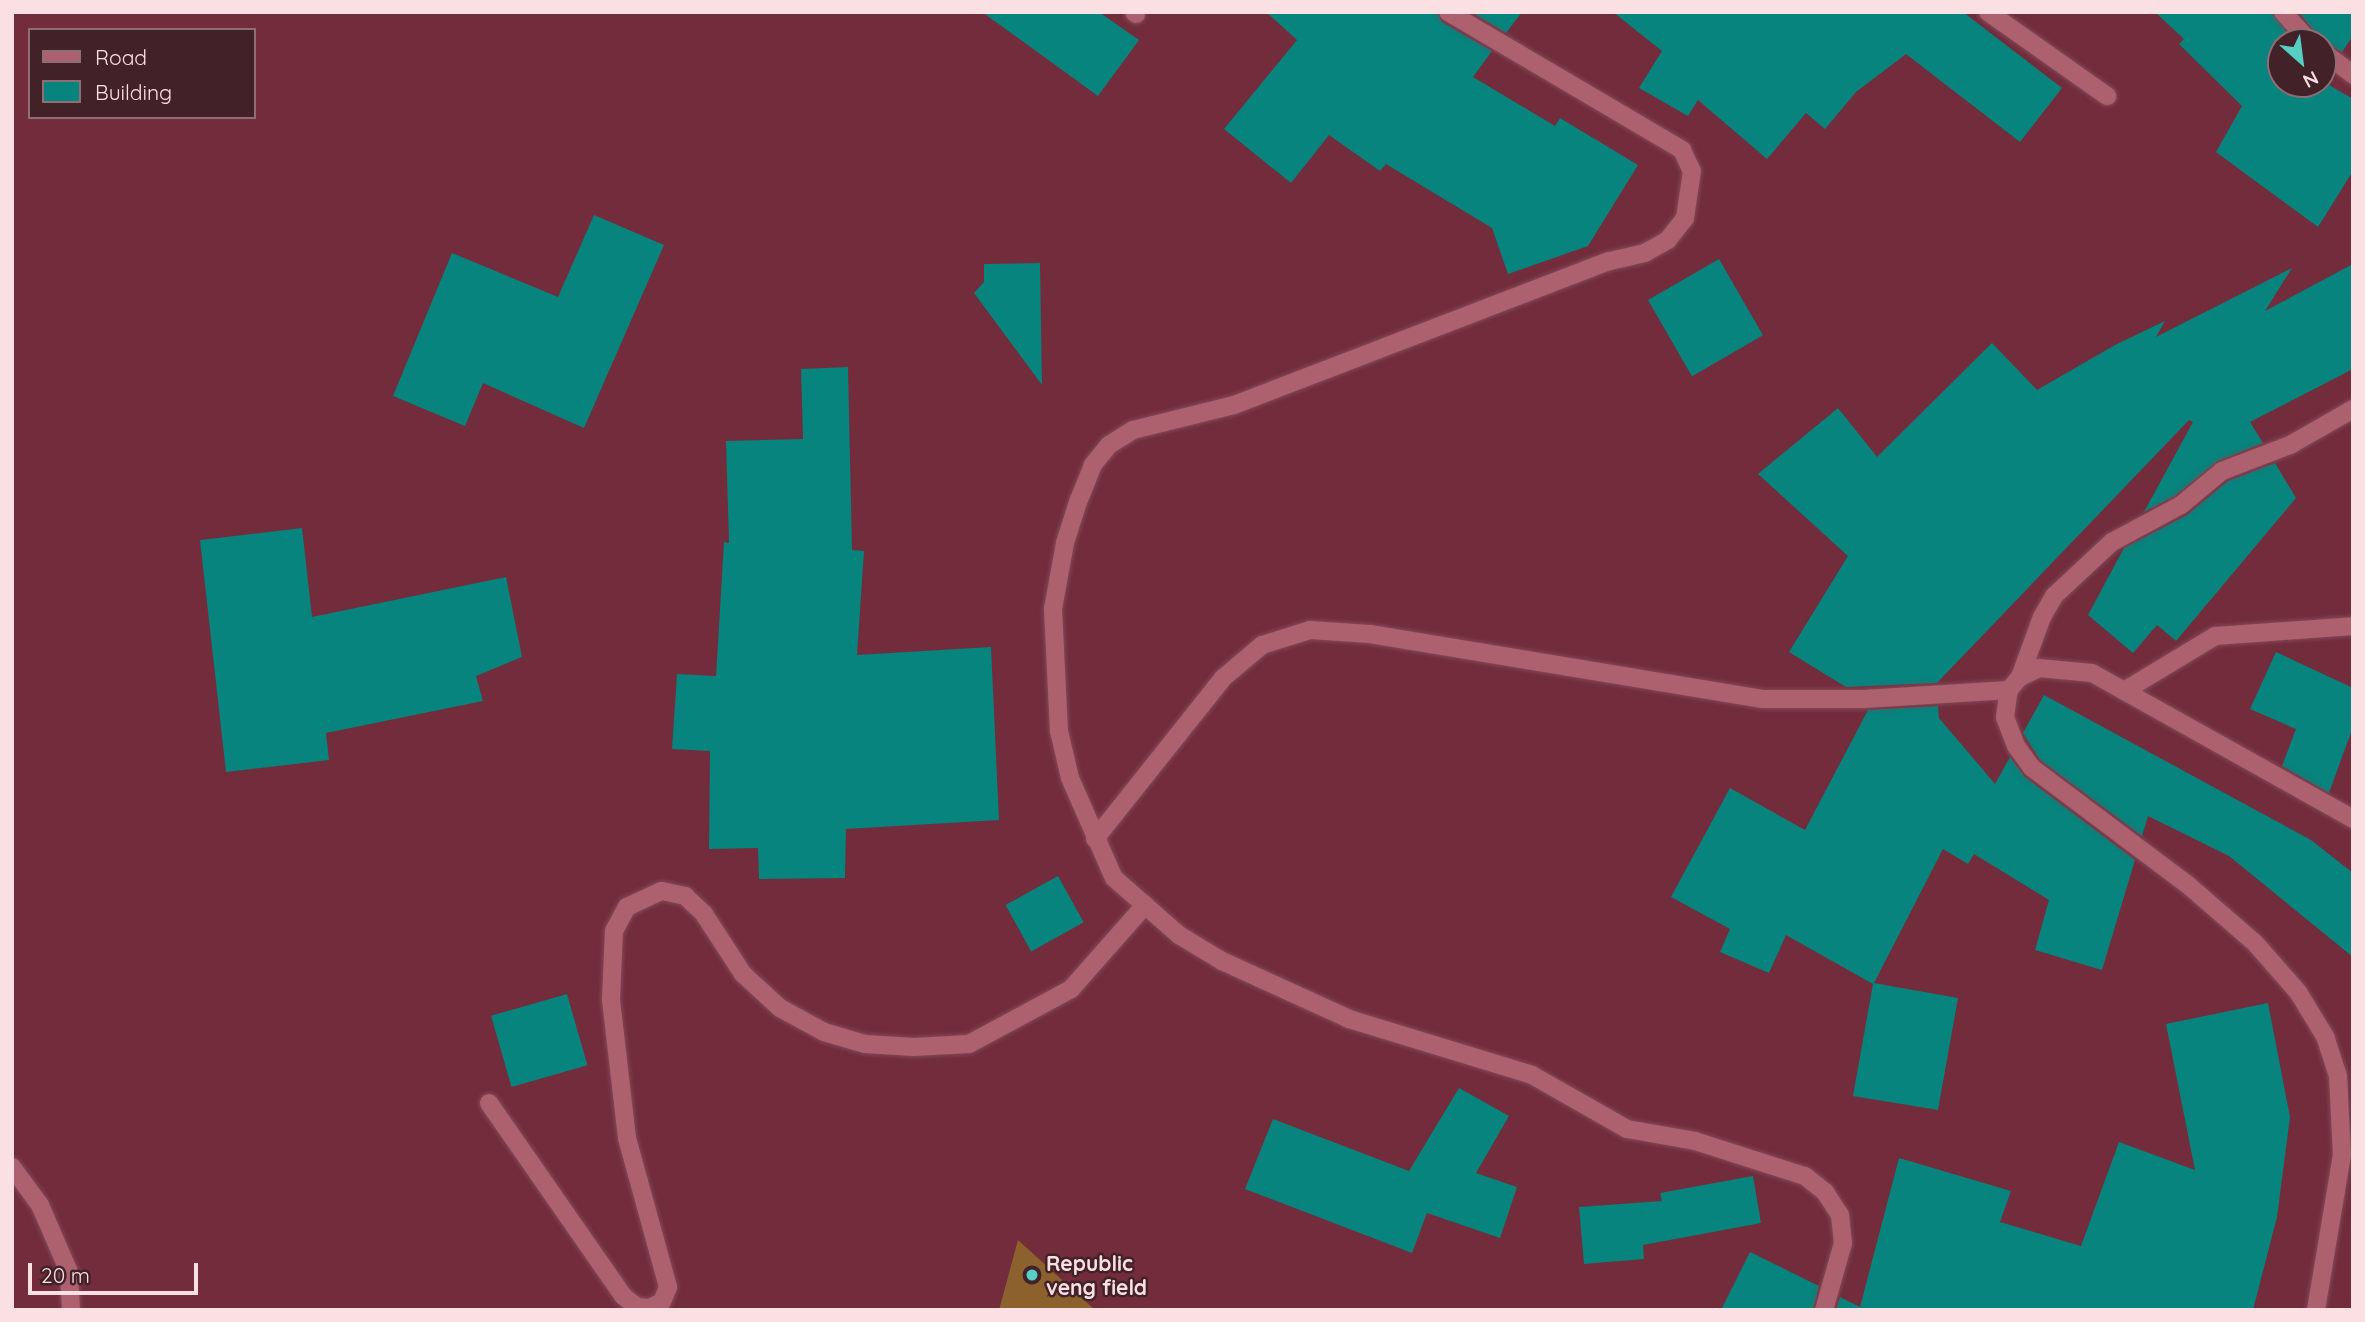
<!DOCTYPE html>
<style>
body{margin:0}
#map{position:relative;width:2365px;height:1322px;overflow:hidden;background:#722c3c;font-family:Quicksand,sans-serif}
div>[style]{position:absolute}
.green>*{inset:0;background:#8d612d}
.building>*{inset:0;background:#06847d;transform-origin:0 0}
.roads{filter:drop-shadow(0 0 2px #824959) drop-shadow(0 0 2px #824959)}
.service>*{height:18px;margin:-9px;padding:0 9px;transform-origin:9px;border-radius:9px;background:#ad616f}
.minor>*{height:18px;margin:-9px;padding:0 9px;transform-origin:9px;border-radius:9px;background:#ad616f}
.dots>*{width:19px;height:19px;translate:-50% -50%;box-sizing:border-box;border:4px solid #422228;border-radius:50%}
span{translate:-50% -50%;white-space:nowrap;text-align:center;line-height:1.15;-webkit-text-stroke:5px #422228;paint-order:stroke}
.poi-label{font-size:21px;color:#fadfe3;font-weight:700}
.left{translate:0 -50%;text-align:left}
.frame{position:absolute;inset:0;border:14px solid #fadfe3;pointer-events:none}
.legend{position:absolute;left:28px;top:28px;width:228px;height:91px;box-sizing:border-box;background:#422228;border:2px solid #8c6e73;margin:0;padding:9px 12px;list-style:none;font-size:21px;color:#fadfe3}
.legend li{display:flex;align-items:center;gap:14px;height:35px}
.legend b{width:35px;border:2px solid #8c6e73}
.north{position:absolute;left:2267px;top:28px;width:70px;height:70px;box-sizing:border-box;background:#422228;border:2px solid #8c6e73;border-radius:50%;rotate:152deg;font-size:19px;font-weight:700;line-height:28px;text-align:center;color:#fadfe3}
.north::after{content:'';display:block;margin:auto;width:24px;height:32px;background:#55cec4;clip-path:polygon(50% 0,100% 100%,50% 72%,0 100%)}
.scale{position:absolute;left:28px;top:1263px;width:170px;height:32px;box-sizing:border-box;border:4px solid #fadfe3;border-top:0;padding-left:9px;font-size:21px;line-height:24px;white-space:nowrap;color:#fadfe3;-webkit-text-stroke:5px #422228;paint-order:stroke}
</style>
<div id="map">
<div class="green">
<div style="clip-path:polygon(1018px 1240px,1095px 1310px,999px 1310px)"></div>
</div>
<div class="building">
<div style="clip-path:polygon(982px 12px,1099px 12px,1139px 40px,1098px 96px)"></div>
<div style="clip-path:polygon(1266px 12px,1437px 12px,1442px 22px,1492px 51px,1473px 77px,1555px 126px,1560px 118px,1638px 165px,1588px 246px,1508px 274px,1492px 228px,1386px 164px,1380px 171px,1329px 135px,1291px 183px,1224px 129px,1297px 40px)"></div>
<div style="clip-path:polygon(1471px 12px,1522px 12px,1506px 33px)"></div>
<div style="clip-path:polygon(1613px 12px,1963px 12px,2062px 88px,2020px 142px,1906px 54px,1856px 92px,1825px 129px,1806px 113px,1767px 159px,1698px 100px,1688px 116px,1639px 88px,1662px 51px)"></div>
<div style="clip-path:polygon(2155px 12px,2272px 12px,2295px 42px,2281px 42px,2281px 84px,2323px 84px,2323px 66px,2330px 72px,2324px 82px,2353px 99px,2353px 171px,2318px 227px,2216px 152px,2242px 106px,2179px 44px,2184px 39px)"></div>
<div style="clip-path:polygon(2299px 12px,2353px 12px,2353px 36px,2342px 52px,2321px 41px)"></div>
<div style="clip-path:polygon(594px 215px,664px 245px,584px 428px,483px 383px,465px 426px,393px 396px,452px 253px,558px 297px)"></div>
<div style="left:1719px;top:259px;width:88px;height:82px;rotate:60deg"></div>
<div style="clip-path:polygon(1040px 263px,1042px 385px,974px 293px,984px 282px,984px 264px)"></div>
<div style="clip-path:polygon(2353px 264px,2353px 369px,2250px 422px,2263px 443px,2218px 461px,2175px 496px,2144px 512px,2193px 422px,2189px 420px,1937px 683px,1846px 687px,1789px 652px,1848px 556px,1758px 474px,1838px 408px,1877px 457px,1992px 343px,2037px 390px,2115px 345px,2165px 321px,2156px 337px,2292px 268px,2265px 311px)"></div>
<div style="clip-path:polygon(848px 367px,852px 550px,864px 551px,857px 655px,991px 647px,999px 820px,846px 829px,845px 878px,759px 879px,758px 848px,709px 849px,710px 751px,672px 749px,677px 674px,716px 676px,724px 542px,729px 543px,726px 441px,803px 439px,801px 369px)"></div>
<div style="clip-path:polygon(2275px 463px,2296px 498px,2176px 641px,2157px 625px,2133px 653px,2088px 615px,2124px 548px,2187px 515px,2228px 481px)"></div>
<div style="clip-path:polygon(302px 528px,312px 617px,506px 577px,522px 657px,476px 676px,483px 701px,326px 733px,329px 760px,226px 772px,200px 540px)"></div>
<div style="clip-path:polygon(2276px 652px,2353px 688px,2353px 727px,2329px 793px,2282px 766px,2296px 729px,2250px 709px)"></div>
<div style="clip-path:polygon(2044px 695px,2311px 840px,2353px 873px,2353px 957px,2229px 856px,2148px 816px,2142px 836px,2040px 760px,2023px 733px)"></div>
<div style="clip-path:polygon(1938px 706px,1939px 718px,1995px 784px,2010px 757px,2025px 777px,2135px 860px,2102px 970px,2035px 950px,2049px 900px,1974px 854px,1968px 864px,1943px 849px,1874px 983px,1958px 998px,1938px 1110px,1853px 1096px,1873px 984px,1786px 935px,1769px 973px,1720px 952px,1730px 929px,1671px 897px,1730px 788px,1805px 830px,1868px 710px)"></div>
<div style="left:1058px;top:876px;width:53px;height:60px;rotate:61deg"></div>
<div style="left:567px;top:994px;width:74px;height:79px;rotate:74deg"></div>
<div style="clip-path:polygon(2268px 1003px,2290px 1117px,2277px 1217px,2253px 1310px,1836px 1310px,1840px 1297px,1860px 1307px,1899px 1158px,2011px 1191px,2000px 1222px,2081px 1246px,2119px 1142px,2195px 1170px,2166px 1024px)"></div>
<div style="clip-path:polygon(1459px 1088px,1509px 1116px,1476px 1173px,1517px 1187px,1500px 1238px,1427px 1213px,1412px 1253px,1245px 1189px,1273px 1119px,1409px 1171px)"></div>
<div style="clip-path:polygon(1753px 1176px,1761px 1223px,1643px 1245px,1644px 1259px,1584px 1264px,1579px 1207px,1662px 1201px,1660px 1193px)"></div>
<div style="clip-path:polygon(1750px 1252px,1819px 1286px,1813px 1310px,1721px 1310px)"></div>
</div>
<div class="roads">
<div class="service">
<div style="left:1095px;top:839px;width:206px;rotate:-51.5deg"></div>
<div style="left:1223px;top:678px;width:51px;rotate:-40.2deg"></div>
<div style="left:1262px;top:645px;width:50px;rotate:-17.4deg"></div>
<div style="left:1310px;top:630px;width:60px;rotate:3.8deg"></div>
<div style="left:1370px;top:634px;width:398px;rotate:9.4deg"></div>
<div style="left:1763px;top:699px;width:101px"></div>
<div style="left:1864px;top:699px;width:145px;rotate:-3.6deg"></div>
</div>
<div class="minor">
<div style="left:1134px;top:12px;width:3px;rotate:45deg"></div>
<div style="left:1448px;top:12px;width:272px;rotate:30.5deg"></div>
<div style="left:1682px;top:150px;width:23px;rotate:65deg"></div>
<div style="left:1692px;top:171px;width:48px;rotate:98.5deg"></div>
<div style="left:1685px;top:218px;width:28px;rotate:128deg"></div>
<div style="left:1668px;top:240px;width:26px;rotate:151deg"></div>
<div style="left:1645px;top:253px;width:37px;rotate:167deg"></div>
<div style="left:1609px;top:261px;width:402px;rotate:159deg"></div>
<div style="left:1234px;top:405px;width:104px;rotate:166.1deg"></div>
<div style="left:1133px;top:430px;width:28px;rotate:148deg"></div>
<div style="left:1109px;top:445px;width:26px;rotate:129deg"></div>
<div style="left:1093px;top:465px;width:37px;rotate:112deg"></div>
<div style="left:1079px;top:499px;width:46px;rotate:107.7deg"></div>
<div style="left:1065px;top:543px;width:67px;rotate:100.3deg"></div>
<div style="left:1053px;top:609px;width:122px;rotate:87.2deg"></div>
<div style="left:1059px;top:731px;width:48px;rotate:76.8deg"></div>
<div style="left:1070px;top:778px;width:109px;rotate:66.3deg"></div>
<div style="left:1114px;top:878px;width:86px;rotate:41.2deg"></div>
<div style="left:1179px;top:935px;width:50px;rotate:31.2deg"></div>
<div style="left:1222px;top:961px;width:140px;rotate:24.5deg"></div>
<div style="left:1349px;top:1019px;width:191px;rotate:17deg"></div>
<div style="left:1532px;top:1075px;width:109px;rotate:29.6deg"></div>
<div style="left:1627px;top:1129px;width:69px;rotate:10deg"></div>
<div style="left:1695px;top:1141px;width:115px;rotate:17.7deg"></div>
<div style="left:1805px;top:1176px;width:26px;rotate:39deg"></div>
<div style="left:1825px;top:1192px;width:27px;rotate:57deg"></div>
<div style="left:1840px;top:1215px;width:28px;rotate:84deg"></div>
<div style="left:1843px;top:1243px;width:70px;rotate:105.8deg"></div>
<div style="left:1988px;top:12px;width:146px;rotate:35.2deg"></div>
<div style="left:2283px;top:12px;width:40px;rotate:48deg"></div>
<div style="left:2323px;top:52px;width:38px;rotate:37deg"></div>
<div style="left:2020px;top:677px;width:64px;rotate:-69.9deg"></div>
<div style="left:2042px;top:617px;width:24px;rotate:-60deg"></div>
<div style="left:2054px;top:596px;width:79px;rotate:-43deg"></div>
<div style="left:2112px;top:542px;width:78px;rotate:-28.2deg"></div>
<div style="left:2181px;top:505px;width:53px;rotate:-39.7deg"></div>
<div style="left:2222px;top:471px;width:73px;rotate:-20.9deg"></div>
<div style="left:2290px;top:445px;width:73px;rotate:-29.7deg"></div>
<div style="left:2124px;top:691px;width:106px;rotate:-31.1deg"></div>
<div style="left:2215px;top:636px;width:138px;rotate:-4.1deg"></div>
<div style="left:489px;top:1103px;width:235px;rotate:55.2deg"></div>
<div style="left:623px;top:1296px;width:18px;rotate:38deg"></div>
<div style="left:637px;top:1307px;width:13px;rotate:4deg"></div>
<div style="left:650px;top:1308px;width:13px;rotate:-27deg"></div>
<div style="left:662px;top:1302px;width:16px;rotate:-68deg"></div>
<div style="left:668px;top:1287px;width:155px;rotate:-105.4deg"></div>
<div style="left:627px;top:1138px;width:140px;rotate:-96.6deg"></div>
<div style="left:611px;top:999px;width:68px;rotate:-87.5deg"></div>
<div style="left:614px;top:931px;width:27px;rotate:-62deg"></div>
<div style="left:627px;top:907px;width:38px;rotate:-25deg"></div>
<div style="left:662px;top:891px;width:24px;rotate:12deg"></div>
<div style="left:685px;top:896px;width:26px;rotate:43deg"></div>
<div style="left:704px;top:914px;width:72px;rotate:57deg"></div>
<div style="left:743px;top:974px;width:50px;rotate:42.6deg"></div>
<div style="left:780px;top:1008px;width:50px;rotate:28.6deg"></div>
<div style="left:824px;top:1032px;width:43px;rotate:16.3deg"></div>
<div style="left:865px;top:1044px;width:49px;rotate:3.5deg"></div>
<div style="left:914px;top:1047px;width:55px;rotate:-3.1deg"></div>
<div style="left:969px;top:1044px;width:116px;rotate:-28.3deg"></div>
<div style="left:1071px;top:989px;width:112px;rotate:-48.6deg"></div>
<div style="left:12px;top:1167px;width:47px;rotate:53.6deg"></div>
<div style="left:40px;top:1205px;width:73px;rotate:66.6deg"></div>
<div style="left:69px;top:1272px;width:38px;rotate:87deg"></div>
<div style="left:2316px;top:1310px;width:157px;rotate:-80.5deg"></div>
<div style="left:2342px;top:1155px;width:79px;rotate:-92.9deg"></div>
<div style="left:2338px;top:1076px;width:40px;rotate:-108deg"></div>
<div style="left:2326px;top:1038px;width:54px;rotate:-121.3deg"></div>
<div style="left:2298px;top:992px;width:65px;rotate:-131.3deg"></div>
<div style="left:2255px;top:943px;width:89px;rotate:-139.1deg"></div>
<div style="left:2188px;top:885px;width:195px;rotate:-143.1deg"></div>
<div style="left:2032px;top:768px;width:27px;rotate:-126deg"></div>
<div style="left:2016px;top:746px;width:31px;rotate:-111deg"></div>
<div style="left:2005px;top:717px;width:27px;rotate:-82deg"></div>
<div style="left:2009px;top:690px;width:17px;rotate:-50deg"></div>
<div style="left:2020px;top:677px;width:21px;rotate:-25deg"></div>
<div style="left:2039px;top:668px;width:53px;rotate:5.4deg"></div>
<div style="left:2092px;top:673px;width:299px;rotate:29.2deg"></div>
</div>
</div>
<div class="dots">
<div style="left:1032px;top:1275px;background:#55cec4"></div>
</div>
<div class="poi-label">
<span class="left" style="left:1046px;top:1275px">Republic<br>veng field</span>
</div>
<div class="frame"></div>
<ul class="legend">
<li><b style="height:9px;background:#ad616f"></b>Road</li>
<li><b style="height:19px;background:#06847d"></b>Building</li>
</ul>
<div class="north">N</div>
<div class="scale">20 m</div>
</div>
